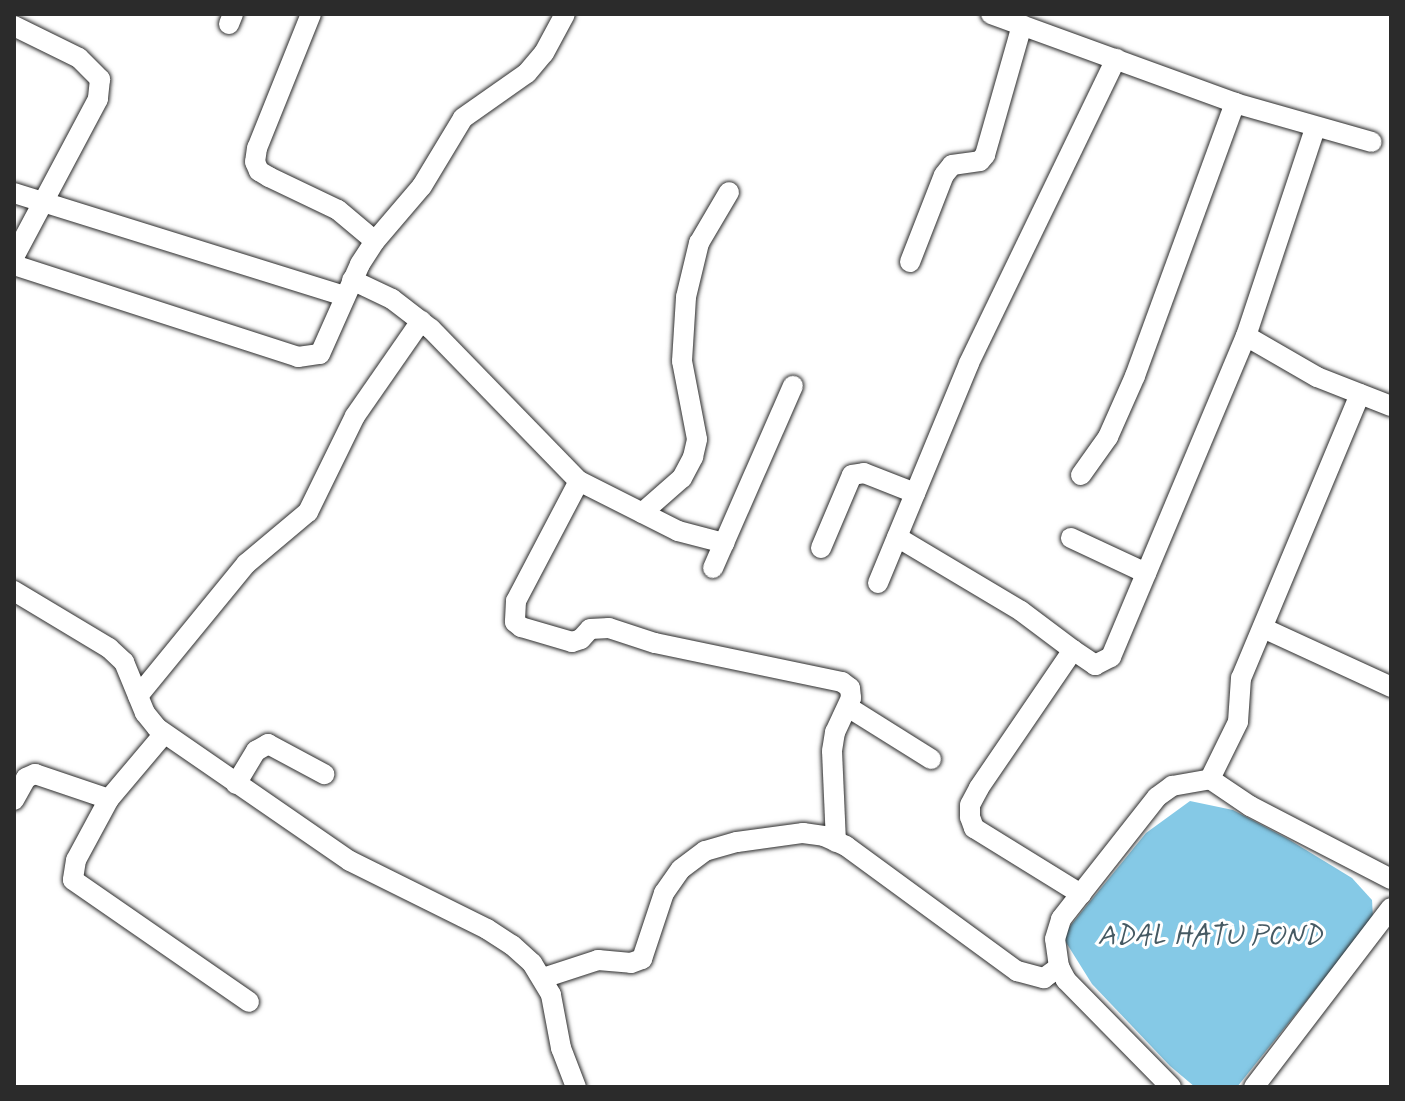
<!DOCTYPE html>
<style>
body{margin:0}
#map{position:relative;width:1405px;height:1101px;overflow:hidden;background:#fff;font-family:Mynerve,sans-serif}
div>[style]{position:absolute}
.water>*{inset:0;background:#85c9e6}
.roads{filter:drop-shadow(0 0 2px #2b2b2b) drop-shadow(0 0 2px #2b2b2b)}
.minor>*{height:20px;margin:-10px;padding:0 10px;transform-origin:10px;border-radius:10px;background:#fff}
span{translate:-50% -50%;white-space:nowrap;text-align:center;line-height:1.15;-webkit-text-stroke:6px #fff;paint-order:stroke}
.water-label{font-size:28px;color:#465a63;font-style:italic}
.frame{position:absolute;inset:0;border:16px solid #2b2b2b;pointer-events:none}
</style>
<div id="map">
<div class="water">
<div style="clip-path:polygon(1190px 801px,1233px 810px,1288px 839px,1352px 878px,1372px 900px,1373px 918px,1237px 1087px,1195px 1087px,1170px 1066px,1092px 984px,1062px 936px,1146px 833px)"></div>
</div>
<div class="roads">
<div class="minor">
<div style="left:311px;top:14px;width:144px;rotate:111.9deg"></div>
<div style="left:257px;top:148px;width:14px;rotate:98deg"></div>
<div style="left:255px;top:162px;width:10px;rotate:66deg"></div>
<div style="left:259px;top:171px;width:12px;rotate:31deg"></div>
<div style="left:269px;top:177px;width:76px;rotate:25.6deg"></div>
<div style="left:338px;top:210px;width:48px;rotate:40deg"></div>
<div style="left:991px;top:14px;width:260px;rotate:20deg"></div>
<div style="left:1235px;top:103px;width:142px;rotate:15.9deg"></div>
<div style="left:229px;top:24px;width:11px;rotate:-68deg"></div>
<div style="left:14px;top:26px;width:72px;rotate:26.2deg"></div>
<div style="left:79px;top:58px;width:30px;rotate:45deg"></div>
<div style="left:100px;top:79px;width:20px;rotate:96deg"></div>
<div style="left:98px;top:99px;width:179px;rotate:118deg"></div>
<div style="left:14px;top:193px;width:347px;rotate:17.3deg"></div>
<div style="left:910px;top:262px;width:93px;rotate:-68.7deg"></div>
<div style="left:944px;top:175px;width:13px;rotate:-51deg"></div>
<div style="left:952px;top:165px;width:28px;rotate:-8deg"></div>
<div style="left:980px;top:161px;width:8px;rotate:-50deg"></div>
<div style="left:985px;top:155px;width:135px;rotate:-74.1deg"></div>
<div style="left:14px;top:265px;width:299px;rotate:17.9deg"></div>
<div style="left:298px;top:357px;width:22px;rotate:-8deg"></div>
<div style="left:320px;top:354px;width:98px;rotate:-66deg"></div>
<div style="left:360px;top:264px;width:27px;rotate:-57deg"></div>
<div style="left:375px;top:241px;width:72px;rotate:-49.5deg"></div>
<div style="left:422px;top:186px;width:79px;rotate:-58.9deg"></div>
<div style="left:463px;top:118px;width:78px;rotate:-35.1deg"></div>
<div style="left:527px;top:73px;width:26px;rotate:-50deg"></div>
<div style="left:544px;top:53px;width:44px;rotate:-61.7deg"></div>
<div style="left:352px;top:280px;width:44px;rotate:25.4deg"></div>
<div style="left:392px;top:299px;width:49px;rotate:37.6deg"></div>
<div style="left:431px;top:329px;width:212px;rotate:45.8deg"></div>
<div style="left:579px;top:481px;width:111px;rotate:26.8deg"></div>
<div style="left:678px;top:531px;width:48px;rotate:14.6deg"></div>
<div style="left:1246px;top:336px;width:82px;rotate:30deg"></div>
<div style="left:1317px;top:377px;width:79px;rotate:21.4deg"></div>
<div style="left:1360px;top:394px;width:308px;rotate:112.7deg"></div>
<div style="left:1241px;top:678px;width:44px;rotate:93.9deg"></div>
<div style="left:1238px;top:722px;width:64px;rotate:116.2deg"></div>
<div style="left:1210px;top:779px;width:48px;rotate:34deg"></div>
<div style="left:1250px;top:806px;width:159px;rotate:27.4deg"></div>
<div style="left:1081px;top:475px;width:47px;rotate:-54.6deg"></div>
<div style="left:1108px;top:437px;width:67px;rotate:-66.1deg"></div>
<div style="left:1135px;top:376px;width:291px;rotate:-69.9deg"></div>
<div style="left:579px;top:481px;width:136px;rotate:117.7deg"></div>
<div style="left:516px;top:601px;width:21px;rotate:93deg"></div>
<div style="left:515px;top:622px;width:8px;rotate:40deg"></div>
<div style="left:521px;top:627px;width:53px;rotate:16.4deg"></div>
<div style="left:572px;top:642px;width:9px;rotate:-18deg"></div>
<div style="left:581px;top:639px;width:13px;rotate:-48deg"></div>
<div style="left:590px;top:629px;width:19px;rotate:-3deg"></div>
<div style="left:609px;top:628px;width:48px;rotate:18.1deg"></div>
<div style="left:655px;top:643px;width:191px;rotate:11.8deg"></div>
<div style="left:842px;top:682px;width:10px;rotate:37deg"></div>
<div style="left:850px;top:688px;width:10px;rotate:84deg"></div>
<div style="left:851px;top:698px;width:38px;rotate:115deg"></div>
<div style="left:835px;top:732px;width:19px;rotate:99deg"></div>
<div style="left:832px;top:751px;width:91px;rotate:87.5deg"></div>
<div style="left:642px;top:513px;width:53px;rotate:-41.2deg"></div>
<div style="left:682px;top:478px;width:24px;rotate:-62deg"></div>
<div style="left:693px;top:457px;width:18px;rotate:-77deg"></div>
<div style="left:697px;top:439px;width:79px;rotate:-100.9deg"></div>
<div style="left:682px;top:361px;width:64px;rotate:-86.4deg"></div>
<div style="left:686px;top:297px;width:56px;rotate:-76.5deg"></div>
<div style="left:699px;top:243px;width:59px;rotate:-59.5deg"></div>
<div style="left:897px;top:537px;width:144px;rotate:30.8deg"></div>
<div style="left:1021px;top:611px;width:65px;rotate:36.9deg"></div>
<div style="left:1073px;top:650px;width:167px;rotate:124.3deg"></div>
<div style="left:979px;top:788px;width:19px;rotate:118deg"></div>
<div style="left:970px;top:805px;width:12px;rotate:90deg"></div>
<div style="left:970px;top:817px;width:12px;rotate:70deg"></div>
<div style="left:974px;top:828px;width:126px;rotate:31.7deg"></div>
<div style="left:1071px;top:538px;width:83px;rotate:25deg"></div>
<div style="left:821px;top:548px;width:79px;rotate:-67deg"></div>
<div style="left:852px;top:475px;width:12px;rotate:-9deg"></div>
<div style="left:864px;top:473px;width:55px;rotate:21.4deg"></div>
<div style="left:713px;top:568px;width:199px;rotate:-66.3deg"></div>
<div style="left:878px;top:583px;width:238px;rotate:-67.5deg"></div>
<div style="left:969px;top:363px;width:338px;rotate:-64.2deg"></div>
<div style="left:14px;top:591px;width:111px;rotate:31deg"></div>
<div style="left:109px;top:648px;width:21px;rotate:43deg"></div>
<div style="left:124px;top:662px;width:55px;rotate:67.6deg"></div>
<div style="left:145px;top:713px;width:19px;rotate:51deg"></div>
<div style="left:157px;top:728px;width:234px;rotate:34.6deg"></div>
<div style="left:350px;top:861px;width:153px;rotate:26.4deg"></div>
<div style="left:487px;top:929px;width:30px;rotate:33deg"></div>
<div style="left:512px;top:945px;width:27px;rotate:42deg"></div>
<div style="left:532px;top:963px;width:37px;rotate:59deg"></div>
<div style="left:551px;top:995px;width:54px;rotate:79.3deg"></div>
<div style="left:561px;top:1048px;width:42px;rotate:69deg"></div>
<div style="left:1263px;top:628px;width:141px;rotate:24.7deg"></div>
<div style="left:1073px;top:650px;width:27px;rotate:34deg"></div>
<div style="left:1095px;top:665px;width:18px;rotate:-27deg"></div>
<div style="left:1111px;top:657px;width:348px;rotate:-67.2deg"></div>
<div style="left:1246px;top:336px;width:219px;rotate:-71.6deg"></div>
<div style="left:138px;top:696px;width:171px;rotate:-50.7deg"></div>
<div style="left:246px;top:564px;width:81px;rotate:-40deg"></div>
<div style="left:308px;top:512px;width:107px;rotate:-63.9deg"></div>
<div style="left:355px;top:416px;width:116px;rotate:-55.2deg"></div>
<div style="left:848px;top:707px;width:98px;rotate:32.1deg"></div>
<div style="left:236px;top:784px;width:39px;rotate:-59deg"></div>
<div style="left:256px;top:751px;width:14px;rotate:-30deg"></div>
<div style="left:268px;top:744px;width:64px;rotate:28.2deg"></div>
<div style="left:109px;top:799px;width:69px;rotate:118.4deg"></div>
<div style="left:76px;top:860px;width:20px;rotate:99deg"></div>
<div style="left:73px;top:880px;width:214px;rotate:34.7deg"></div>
<div style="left:14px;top:800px;width:25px;rotate:-61deg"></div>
<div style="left:26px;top:778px;width:10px;rotate:-24deg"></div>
<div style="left:35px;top:774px;width:78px;rotate:18.7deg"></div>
<div style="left:109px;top:799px;width:85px;rotate:-49.8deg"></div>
<div style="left:543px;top:978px;width:58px;rotate:-18.1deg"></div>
<div style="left:598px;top:960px;width:33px;rotate:5deg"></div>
<div style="left:631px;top:963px;width:12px;rotate:-20deg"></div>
<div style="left:642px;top:959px;width:70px;rotate:-71.6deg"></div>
<div style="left:664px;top:893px;width:29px;rotate:-55deg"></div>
<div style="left:681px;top:869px;width:30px;rotate:-37deg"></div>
<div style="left:705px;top:851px;width:33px;rotate:-16deg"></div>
<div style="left:737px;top:842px;width:67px;rotate:-7.8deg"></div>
<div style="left:803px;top:833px;width:21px;rotate:8deg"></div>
<div style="left:824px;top:836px;width:24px;rotate:24deg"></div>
<div style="left:846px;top:846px;width:212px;rotate:36.2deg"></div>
<div style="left:1017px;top:971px;width:28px;rotate:15deg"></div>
<div style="left:1044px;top:978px;width:19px;rotate:-36deg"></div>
<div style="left:1171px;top:1087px;width:150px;rotate:-134.5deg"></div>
<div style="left:1066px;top:980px;width:15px;rotate:-118deg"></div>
<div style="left:1059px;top:967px;width:28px;rotate:-98deg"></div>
<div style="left:1055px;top:939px;width:21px;rotate:-73deg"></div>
<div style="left:1061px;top:919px;width:155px;rotate:-51.8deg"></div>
<div style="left:1157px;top:797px;width:19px;rotate:-36deg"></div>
<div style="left:1172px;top:786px;width:39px;rotate:-10deg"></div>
<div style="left:1254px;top:1087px;width:225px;rotate:-52.6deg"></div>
</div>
</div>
<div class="water-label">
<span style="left:1210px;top:937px">ADAL HATU POND</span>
</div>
<div class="frame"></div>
</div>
